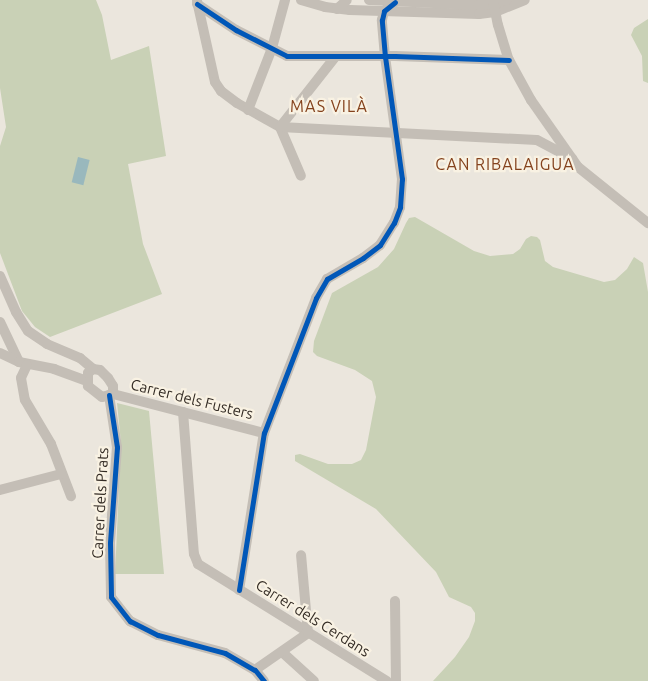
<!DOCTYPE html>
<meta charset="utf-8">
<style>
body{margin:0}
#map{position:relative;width:648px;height:681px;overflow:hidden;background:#ebe6dd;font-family:Ubuntu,sans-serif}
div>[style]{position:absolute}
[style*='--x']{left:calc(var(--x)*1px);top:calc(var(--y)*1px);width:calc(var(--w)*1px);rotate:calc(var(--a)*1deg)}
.green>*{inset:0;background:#c9d1b6}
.water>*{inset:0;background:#99b8bd;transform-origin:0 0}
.street>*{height:10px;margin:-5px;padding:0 5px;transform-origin:5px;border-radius:5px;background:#c4beb6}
.cycleway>*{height:5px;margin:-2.5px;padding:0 2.5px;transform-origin:2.5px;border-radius:2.5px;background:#0057b8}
span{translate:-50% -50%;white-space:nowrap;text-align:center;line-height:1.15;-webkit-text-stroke:4.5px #f9f2e3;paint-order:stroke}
.street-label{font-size:15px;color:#342c25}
.neighbourhood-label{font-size:16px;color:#84421d;letter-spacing:1px}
</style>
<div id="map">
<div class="green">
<div style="clip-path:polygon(0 0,96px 0,102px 15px,111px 60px,149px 46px,166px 156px,128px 164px,143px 244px,162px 294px,50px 337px,35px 327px,22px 311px,0 253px,0 146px,6px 127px,0 88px)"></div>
<div style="clip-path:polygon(648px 19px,648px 83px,643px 81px,642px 56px,631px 35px,634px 28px)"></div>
<div style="clip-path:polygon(415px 217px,474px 251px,490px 256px,513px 254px,520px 249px,526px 239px,531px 236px,537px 237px,540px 240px,545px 261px,553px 267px,604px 282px,615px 280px,627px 269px,634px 257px,643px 263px,648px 292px,648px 681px,433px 681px,455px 657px,469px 637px,475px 621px,475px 613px,471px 607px,449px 597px,436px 572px,376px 509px,295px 461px,295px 455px,300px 454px,328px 464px,352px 464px,361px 460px,366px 450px,376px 397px,372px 381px,355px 370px,317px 356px,313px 352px,314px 341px,332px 293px,378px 267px,394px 249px,406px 223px,409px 218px)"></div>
<div style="clip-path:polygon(117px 403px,149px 411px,164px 574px,115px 574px,121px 443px)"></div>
</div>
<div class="water">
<div style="left:78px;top:157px;width:12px;height:26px;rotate:14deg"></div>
</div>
<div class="street">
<div style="--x:301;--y:0;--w:25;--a:16"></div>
<div style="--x:325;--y:7;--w:25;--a:7"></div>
<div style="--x:350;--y:10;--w:129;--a:1.8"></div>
<div style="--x:479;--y:14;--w:16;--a:-7"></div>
<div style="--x:495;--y:12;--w:32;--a:-22"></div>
<div style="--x:369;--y:0;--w:109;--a:2.6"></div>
<div style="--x:478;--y:5;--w:15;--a:-4"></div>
<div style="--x:493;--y:4;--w:14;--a:-17"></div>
<div style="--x:493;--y:0;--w:25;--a:79"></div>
<div style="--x:498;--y:25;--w:37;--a:73"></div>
<div style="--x:509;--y:60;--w:46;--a:61.2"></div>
<div style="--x:531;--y:100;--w:82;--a:55"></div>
<div style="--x:578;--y:167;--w:90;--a:38.7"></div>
<div style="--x:197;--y:1;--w:83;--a:77.5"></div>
<div style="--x:215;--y:82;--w:11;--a:56"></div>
<div style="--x:221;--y:91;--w:20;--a:37"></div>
<div style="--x:237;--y:103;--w:49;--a:29.2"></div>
<div style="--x:280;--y:127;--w:53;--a:66.8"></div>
<div style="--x:197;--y:4;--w:47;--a:33.7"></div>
<div style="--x:236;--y:30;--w:57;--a:27"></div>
<div style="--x:287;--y:56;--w:108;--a:0"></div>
<div style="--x:395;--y:56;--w:114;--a:2"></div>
<div style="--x:337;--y:9;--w:13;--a:-42"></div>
<div style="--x:248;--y:110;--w:66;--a:-68.8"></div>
<div style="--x:272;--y:48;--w:50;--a:-74.8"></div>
<div style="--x:280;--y:127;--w:257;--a:2.9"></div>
<div style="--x:537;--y:140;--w:40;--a:28"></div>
<div style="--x:280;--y:127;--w:89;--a:-51.8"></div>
<div style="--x:0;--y:276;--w:39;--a:66"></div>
<div style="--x:16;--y:312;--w:22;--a:58"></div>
<div style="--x:28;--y:331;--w:23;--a:34"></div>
<div style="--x:47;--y:344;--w:36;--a:23"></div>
<div style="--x:80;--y:358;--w:17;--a:40"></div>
<div style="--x:0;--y:322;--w:44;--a:64.6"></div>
<div style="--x:0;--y:353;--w:21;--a:25"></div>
<div style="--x:19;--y:362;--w:36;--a:11"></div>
<div style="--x:54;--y:369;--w:35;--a:20"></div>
<div style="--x:27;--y:365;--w:14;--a:115"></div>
<div style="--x:21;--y:378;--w:22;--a:80"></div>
<div style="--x:25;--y:400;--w:51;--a:59.4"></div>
<div style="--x:51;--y:444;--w:56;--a:69"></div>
<div style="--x:93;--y:369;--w:7;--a:8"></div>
<div style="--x:100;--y:370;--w:11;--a:45"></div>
<div style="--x:108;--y:378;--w:9;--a:58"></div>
<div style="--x:113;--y:386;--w:8;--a:90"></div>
<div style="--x:113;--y:394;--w:11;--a:165"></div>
<div style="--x:102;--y:397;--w:18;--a:-142"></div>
<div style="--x:88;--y:386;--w:13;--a:-90"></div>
<div style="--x:88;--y:373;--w:6;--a:-39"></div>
<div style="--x:113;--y:394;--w:156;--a:14.5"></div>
<div style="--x:109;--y:395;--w:53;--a:81.3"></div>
<div style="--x:117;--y:447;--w:96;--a:94.2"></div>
<div style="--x:110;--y:543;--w:54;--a:88.9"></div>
<div style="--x:111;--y:597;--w:31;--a:52"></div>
<div style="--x:130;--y:621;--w:31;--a:27"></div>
<div style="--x:158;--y:635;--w:69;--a:15"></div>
<div style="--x:225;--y:653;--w:34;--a:30"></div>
<div style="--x:255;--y:670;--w:14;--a:51"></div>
<div style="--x:183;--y:412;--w:142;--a:85.6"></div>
<div style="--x:194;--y:554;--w:11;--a:68"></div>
<div style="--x:198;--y:564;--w:222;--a:31.8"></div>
<div style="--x:0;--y:490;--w:63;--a:-14.7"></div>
<div style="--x:239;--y:590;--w:159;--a:-81"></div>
<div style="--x:264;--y:433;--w:145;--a:-68.9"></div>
<div style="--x:316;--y:298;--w:22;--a:-60"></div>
<div style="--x:327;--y:279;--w:42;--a:-30.3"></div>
<div style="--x:363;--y:258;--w:21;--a:-37"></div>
<div style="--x:380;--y:245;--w:26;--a:-58"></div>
<div style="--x:394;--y:223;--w:17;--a:-69"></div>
<div style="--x:400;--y:207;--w:28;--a:-86"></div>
<div style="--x:402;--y:179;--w:123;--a:-97.9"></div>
<div style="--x:385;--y:57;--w:37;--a:-95"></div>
<div style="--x:382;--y:20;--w:9;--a:-77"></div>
<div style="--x:384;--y:11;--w:14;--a:-39"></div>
<div style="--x:395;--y:601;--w:80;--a:89.3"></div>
<div style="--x:282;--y:652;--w:43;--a:42.2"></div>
<div style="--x:255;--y:670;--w:65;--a:-34.9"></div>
<div style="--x:308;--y:633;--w:78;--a:-95.1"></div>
</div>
<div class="cycleway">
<div style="--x:197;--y:4;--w:47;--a:33.7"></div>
<div style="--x:236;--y:30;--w:57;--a:27"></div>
<div style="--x:287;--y:56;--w:108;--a:0"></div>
<div style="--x:395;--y:56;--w:114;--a:2"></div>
<div style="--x:109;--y:395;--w:53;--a:81.3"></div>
<div style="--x:117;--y:447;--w:96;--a:94.2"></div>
<div style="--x:110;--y:543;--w:54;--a:88.9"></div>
<div style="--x:111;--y:597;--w:31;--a:52"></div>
<div style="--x:130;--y:621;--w:31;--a:27"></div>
<div style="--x:158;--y:635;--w:69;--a:15"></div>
<div style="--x:225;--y:653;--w:34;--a:30"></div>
<div style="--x:255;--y:670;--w:14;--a:51"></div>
<div style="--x:239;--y:590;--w:159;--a:-81"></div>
<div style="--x:264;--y:433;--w:145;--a:-68.9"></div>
<div style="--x:316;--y:298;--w:22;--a:-60"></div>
<div style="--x:327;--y:279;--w:42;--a:-30.3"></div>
<div style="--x:363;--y:258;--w:21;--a:-37"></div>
<div style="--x:380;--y:245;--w:26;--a:-58"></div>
<div style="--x:394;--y:223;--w:17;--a:-69"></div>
<div style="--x:400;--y:207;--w:28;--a:-86"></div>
<div style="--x:402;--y:179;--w:123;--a:-97.9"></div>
<div style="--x:385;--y:57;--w:37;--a:-95"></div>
<div style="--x:382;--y:20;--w:9;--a:-77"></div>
<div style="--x:384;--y:11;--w:14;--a:-39"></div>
</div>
<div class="street-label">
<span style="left:192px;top:399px;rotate:14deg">Carrer dels Fusters</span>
<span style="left:100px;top:503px;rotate:-87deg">Carrer dels Prats</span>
<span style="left:313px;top:618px;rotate:32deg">Carrer dels Cerdans</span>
</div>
<div class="neighbourhood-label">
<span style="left:329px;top:106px">MAS VILÀ</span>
<span style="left:505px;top:164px">CAN RIBALAIGUA</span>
</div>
</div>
